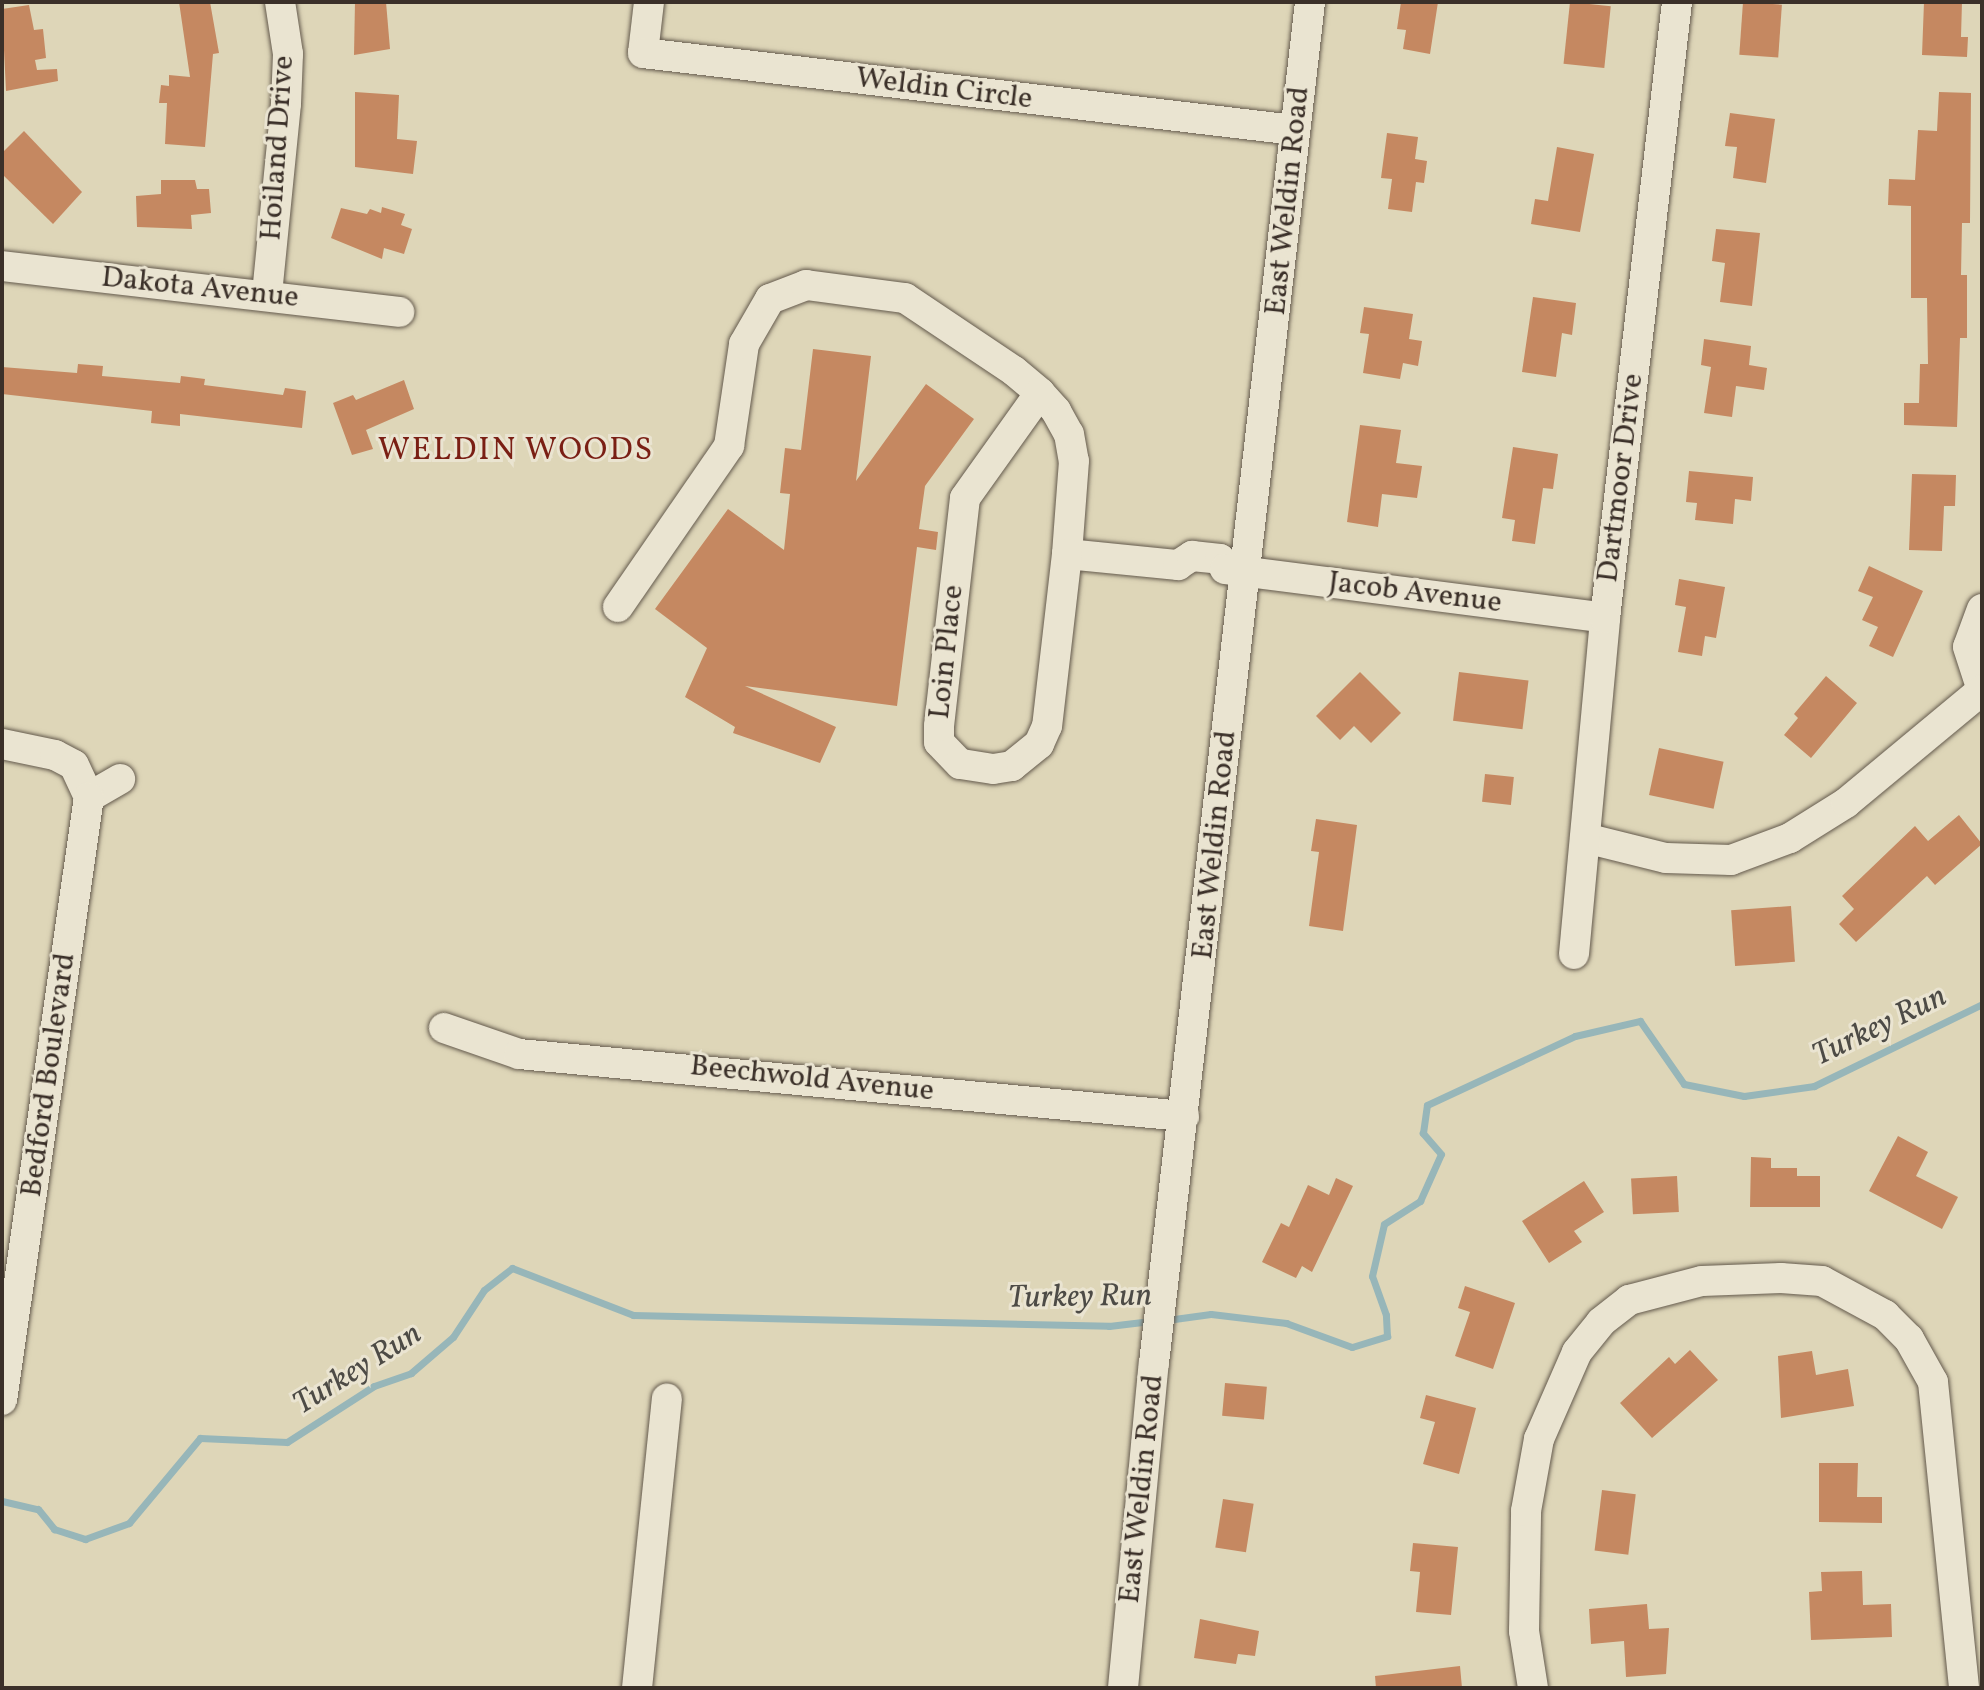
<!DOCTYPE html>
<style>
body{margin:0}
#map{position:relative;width:1984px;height:1690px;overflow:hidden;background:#ded6b8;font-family:Vollkorn,serif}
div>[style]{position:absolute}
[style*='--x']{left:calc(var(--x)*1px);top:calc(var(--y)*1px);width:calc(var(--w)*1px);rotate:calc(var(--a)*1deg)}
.stream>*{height:7px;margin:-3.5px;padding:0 3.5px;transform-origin:3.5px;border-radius:3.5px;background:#97b6b9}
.building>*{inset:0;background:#c58861;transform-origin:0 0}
.roads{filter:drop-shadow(0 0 2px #645a4d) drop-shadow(0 0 2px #645a4d)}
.minor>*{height:30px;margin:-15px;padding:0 15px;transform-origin:15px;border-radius:15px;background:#eae4d1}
span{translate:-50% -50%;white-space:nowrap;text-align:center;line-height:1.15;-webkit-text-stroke:6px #eae4d1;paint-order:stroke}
.street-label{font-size:30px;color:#3b3029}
.neighbourhood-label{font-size:32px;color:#7a1f14;letter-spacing:2px}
.water-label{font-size:32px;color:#4d4b46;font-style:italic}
.frame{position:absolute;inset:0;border:4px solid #3b3029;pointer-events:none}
</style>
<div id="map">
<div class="stream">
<div style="--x:1167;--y:1320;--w:44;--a:-7.8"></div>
<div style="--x:1211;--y:1314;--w:76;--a:6.8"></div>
<div style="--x:1286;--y:1323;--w:70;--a:20"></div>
<div style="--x:1352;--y:1347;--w:37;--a:-17"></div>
<div style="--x:1387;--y:1336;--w:21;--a:-93"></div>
<div style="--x:1386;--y:1315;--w:41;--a:-109.7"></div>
<div style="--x:1372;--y:1276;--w:53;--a:-77"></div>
<div style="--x:1384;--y:1224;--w:43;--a:-32.6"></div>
<div style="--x:1420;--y:1201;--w:51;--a:-65.9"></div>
<div style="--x:1441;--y:1154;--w:28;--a:-131"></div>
<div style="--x:1423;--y:1133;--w:28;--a:-82"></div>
<div style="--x:1427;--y:1105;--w:163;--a:-25"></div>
<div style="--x:1575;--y:1036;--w:67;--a:-13"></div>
<div style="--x:1640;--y:1021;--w:77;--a:55.1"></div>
<div style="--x:1684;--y:1084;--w:61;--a:11.3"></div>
<div style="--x:1744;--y:1096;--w:71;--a:-8.1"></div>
<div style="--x:1814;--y:1086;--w:187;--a:-26"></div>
<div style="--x:2;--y:1501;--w:37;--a:13"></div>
<div style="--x:38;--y:1509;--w:26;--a:51"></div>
<div style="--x:54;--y:1529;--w:33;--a:18"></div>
<div style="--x:85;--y:1539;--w:47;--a:-20"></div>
<div style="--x:129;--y:1523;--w:111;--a:-50.1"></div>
<div style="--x:200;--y:1438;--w:87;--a:2.6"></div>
<div style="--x:287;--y:1442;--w:103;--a:-32.8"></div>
<div style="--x:374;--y:1386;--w:39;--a:-19"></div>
<div style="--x:411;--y:1373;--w:55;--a:-40.6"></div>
<div style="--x:453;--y:1337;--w:56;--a:-56.6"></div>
<div style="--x:484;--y:1290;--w:36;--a:-38"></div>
<div style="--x:512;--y:1268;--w:130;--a:21.2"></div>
<div style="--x:633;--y:1315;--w:476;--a:1.3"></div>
<div style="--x:1109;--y:1326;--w:42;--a:-6.8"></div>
</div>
<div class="building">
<div style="clip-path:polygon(179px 2px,210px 2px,219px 53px,213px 54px,205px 147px,165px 144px,167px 103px,159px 103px,161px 85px,169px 86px,169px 75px,190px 77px)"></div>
<div style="clip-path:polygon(355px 2px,386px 2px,390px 49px,354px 55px)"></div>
<div style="clip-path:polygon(1401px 2px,1438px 2px,1430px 54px,1403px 49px,1406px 30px,1397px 29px)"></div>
<div style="left:1570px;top:2px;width:41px;height:62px;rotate:6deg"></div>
<div style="left:1743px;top:2px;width:39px;height:53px;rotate:4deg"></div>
<div style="clip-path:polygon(1924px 2px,1962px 2px,1961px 37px,1968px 37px,1967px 57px,1922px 55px)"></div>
<div style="clip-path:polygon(29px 5px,34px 30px,43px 29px,46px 58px,35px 60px,37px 70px,57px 69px,58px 81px,6px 91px,2px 9px)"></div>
<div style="clip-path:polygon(355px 92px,399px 95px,397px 139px,417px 141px,413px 174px,355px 167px)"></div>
<div style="clip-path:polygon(1939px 92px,1971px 93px,1970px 223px,1962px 223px,1961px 275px,1967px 275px,1967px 338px,1960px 338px,1957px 427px,1904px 425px,1904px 403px,1919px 403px,1920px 364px,1928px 364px,1927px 298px,1911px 298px,1911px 206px,1888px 205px,1889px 179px,1915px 180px,1918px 130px,1937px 131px)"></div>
<div style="clip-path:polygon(1730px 113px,1775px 119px,1766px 183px,1733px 178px,1737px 147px,1725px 146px)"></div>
<div style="clip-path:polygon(24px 131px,82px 192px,53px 224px,2px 174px,2px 153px)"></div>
<div style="clip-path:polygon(1387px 133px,1418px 137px,1415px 159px,1427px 161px,1424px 183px,1416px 182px,1412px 212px,1388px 209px,1392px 179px,1381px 178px)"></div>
<div style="clip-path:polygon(1557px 147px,1594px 154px,1580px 232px,1531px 224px,1535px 199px,1548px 201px)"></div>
<div style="clip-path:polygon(161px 180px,195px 180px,197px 189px,209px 189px,211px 213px,191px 215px,192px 229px,137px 227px,136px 196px,161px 194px)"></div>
<div style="clip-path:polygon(382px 207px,405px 214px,401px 225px,412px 229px,404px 254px,384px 248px,382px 259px,331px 238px,341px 208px,367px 214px,370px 209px,381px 213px)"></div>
<div style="clip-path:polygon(1716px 229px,1760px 233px,1752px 306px,1720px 302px,1725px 263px,1712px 261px)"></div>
<div style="clip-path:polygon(1533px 297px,1576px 303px,1572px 335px,1562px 333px,1556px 377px,1522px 372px)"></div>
<div style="clip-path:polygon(1364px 307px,1413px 314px,1409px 339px,1422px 341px,1418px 366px,1403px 363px,1400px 379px,1363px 373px,1369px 334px,1360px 333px)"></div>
<div style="clip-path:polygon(1704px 339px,1751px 346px,1749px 365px,1767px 368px,1764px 390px,1736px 386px,1732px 417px,1704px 413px,1711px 367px,1701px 365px)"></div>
<div style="clip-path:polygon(813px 349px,871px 356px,856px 481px,926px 384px,974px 419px,925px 486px,919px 529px,938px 532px,936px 550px,917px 547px,897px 706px,745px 686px,836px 727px,820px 763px,733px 733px,735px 727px,685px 697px,707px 648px,655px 609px,728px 509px,784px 550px,790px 494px,780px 493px,785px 448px,801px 450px)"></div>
<div style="clip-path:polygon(78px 364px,103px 366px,102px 376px,180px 383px,181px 376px,205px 379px,204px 385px,283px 395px,285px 388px,306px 391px,302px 428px,180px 414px,180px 426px,151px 423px,152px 411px,2px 394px,2px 367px,77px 373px)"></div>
<div style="clip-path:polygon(404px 380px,414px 409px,366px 430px,373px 449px,352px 455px,333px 403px,353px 395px,356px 400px)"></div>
<div style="clip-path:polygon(1360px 425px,1401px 430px,1396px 463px,1422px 466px,1417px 498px,1382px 494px,1378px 527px,1347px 522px)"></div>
<div style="clip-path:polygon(1513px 447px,1558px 454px,1553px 489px,1543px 488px,1535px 544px,1512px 541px,1515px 520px,1502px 518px)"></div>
<div style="clip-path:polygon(1689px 471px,1753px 477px,1751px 501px,1735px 499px,1733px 524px,1695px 520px,1697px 503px,1686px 502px)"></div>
<div style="clip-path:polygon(1912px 474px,1956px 475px,1955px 506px,1944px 506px,1942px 551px,1909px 550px)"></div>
<div style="clip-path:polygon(1869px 566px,1923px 591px,1893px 657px,1869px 646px,1878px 627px,1862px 620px,1873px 597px,1858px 591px)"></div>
<div style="clip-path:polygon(1679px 579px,1725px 587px,1716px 638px,1705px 636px,1702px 656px,1678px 652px,1686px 607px,1675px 605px)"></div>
<div style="clip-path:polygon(1360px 672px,1401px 713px,1371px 743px,1354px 726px,1340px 740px,1316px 716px)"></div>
<div style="left:1459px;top:672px;width:70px;height:49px;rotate:7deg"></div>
<div style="clip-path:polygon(1826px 676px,1857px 703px,1811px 758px,1784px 735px,1798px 718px,1794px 714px)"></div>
<div style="left:1659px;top:748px;width:66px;height:48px;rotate:12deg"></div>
<div style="left:1485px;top:774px;width:29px;height:28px;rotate:6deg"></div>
<div style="clip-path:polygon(1959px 815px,1982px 844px,1935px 885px,1927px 876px,1856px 942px,1839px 924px,1854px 909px,1842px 896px,1915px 826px,1928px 841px)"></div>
<div style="clip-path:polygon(1316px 819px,1357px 825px,1343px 931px,1309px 926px,1319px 852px,1311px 851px)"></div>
<div style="left:1791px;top:906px;width:56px;height:60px;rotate:86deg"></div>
<div style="clip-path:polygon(1898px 1136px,1928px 1152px,1916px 1176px,1958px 1197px,1942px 1229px,1869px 1191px)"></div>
<div style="clip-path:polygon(1751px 1157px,1771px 1158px,1771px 1168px,1797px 1168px,1797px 1176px,1820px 1176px,1820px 1207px,1750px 1207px)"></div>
<div style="left:1677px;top:1176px;width:36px;height:46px;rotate:87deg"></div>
<div style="clip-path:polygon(1336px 1178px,1353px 1186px,1312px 1272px,1302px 1266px,1296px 1278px,1262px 1262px,1281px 1223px,1289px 1227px,1308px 1185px,1329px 1195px)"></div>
<div style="clip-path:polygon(1584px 1181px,1604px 1212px,1574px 1231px,1582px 1242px,1549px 1263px,1522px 1221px)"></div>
<div style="clip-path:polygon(1465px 1286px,1515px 1303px,1493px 1369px,1455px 1356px,1470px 1312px,1458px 1308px)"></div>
<div style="clip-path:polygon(1690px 1350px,1718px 1380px,1652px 1438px,1620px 1403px,1669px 1357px,1675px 1364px)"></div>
<div style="clip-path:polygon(1812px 1351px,1816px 1375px,1848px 1369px,1854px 1406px,1781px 1418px,1778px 1356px)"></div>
<div style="left:1225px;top:1383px;width:42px;height:33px;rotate:5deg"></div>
<div style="clip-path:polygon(1426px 1395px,1476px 1408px,1459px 1474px,1423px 1464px,1435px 1422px,1420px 1418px)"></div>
<div style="clip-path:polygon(1819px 1463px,1858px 1463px,1857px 1497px,1882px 1497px,1882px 1523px,1819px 1522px)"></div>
<div style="left:1602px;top:1490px;width:34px;height:61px;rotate:7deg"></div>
<div style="left:1223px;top:1499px;width:31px;height:49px;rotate:9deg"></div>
<div style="clip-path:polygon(1413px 1543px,1458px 1547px,1451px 1615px,1416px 1612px,1420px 1572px,1410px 1571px)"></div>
<div style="clip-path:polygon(1862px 1571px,1863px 1605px,1891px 1604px,1892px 1637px,1811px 1640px,1809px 1592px,1822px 1591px,1821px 1572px)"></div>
<div style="clip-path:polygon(1647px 1604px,1649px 1629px,1669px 1628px,1666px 1674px,1626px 1677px,1624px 1641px,1591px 1644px,1589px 1609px)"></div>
<div style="clip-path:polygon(1200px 1619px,1259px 1631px,1255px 1656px,1238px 1654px,1236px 1664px,1194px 1658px)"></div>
<div style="clip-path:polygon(1460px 1666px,1462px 1688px,1376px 1688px,1375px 1676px)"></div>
</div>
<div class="roads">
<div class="minor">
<div style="--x:649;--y:2;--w:51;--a:96.7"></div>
<div style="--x:643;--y:53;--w:657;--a:6.74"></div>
<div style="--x:2;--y:266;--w:400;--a:6.6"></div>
<div style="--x:267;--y:294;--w:191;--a:-84.3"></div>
<div style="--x:286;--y:104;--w:50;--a:-87.7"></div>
<div style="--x:288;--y:54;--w:53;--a:-98.7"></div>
<div style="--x:1067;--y:554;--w:112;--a:5.7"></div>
<div style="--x:1178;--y:565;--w:17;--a:-33"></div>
<div style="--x:1192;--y:556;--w:28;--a:6"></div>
<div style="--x:1220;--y:559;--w:11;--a:63"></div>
<div style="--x:1225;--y:569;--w:383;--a:7.3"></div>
<div style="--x:618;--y:607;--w:196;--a:-55.4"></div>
<div style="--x:729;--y:446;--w:103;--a:-81.6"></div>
<div style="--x:744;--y:344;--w:52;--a:-60"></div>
<div style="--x:770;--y:299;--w:39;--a:-21"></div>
<div style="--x:806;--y:285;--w:100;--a:7.5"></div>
<div style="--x:905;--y:298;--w:131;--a:33.8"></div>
<div style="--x:1014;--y:371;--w:34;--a:40"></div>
<div style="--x:1040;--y:393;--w:24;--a:48"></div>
<div style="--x:1056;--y:411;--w:26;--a:61"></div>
<div style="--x:1069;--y:434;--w:27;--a:80"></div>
<div style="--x:1074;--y:461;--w:93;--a:94.3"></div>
<div style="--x:1067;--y:554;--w:173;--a:96.6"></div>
<div style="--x:1047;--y:726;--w:20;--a:114"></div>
<div style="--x:1039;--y:744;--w:35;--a:141"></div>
<div style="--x:1012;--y:766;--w:19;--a:171"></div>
<div style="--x:993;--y:769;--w:33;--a:-171"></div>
<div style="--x:960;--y:764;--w:30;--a:-134"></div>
<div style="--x:939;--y:742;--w:16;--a:-90"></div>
<div style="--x:939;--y:726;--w:229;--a:-83.5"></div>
<div style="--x:965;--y:498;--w:129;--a:-54.5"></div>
<div style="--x:1982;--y:609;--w:40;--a:110.2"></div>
<div style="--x:1968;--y:647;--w:45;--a:72"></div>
<div style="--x:2;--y:744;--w:54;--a:11.7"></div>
<div style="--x:55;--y:755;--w:21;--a:28"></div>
<div style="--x:74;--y:765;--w:35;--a:65"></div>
<div style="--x:89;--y:797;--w:36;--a:-30"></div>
<div style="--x:1585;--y:838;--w:83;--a:13.9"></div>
<div style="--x:1666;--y:858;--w:65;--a:1.8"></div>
<div style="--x:1731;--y:860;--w:63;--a:-20.4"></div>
<div style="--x:1790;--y:838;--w:66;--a:-32"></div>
<div style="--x:1846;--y:803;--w:177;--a:-39.7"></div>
<div style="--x:1574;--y:954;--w:337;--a:-84.7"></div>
<div style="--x:1605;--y:618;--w:620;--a:-83.33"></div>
<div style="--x:444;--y:1028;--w:79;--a:19.1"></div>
<div style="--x:519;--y:1054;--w:668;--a:5.33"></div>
<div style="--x:2;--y:1400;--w:609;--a:-81.79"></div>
<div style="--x:637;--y:1688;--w:291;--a:-84.1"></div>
<div style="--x:1123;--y:1688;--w:326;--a:-84.6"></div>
<div style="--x:1154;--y:1363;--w:1370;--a:-83.46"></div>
<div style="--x:1533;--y:1688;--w:58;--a:-99"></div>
<div style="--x:1524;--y:1631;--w:120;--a:-89"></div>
<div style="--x:1526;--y:1511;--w:73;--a:-79.8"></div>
<div style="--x:1539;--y:1439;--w:95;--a:-66.4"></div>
<div style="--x:1577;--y:1352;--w:38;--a:-51"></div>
<div style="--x:1601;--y:1322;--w:36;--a:-38"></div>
<div style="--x:1629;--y:1300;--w:75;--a:-14.6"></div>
<div style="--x:1702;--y:1281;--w:79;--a:-2.2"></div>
<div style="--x:1781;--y:1278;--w:41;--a:4.2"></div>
<div style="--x:1822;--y:1281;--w:72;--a:28.4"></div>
<div style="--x:1885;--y:1315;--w:34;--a:45"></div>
<div style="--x:1909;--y:1339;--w:49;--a:60.8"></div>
<div style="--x:1933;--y:1382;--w:308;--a:84.2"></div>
</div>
</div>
<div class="street-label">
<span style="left:944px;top:89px;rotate:7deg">Weldin Circle</span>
<span style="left:278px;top:148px;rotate:-86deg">Hoiland Drive</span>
<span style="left:1288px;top:201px;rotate:-84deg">East Weldin Road</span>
<span style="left:200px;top:288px;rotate:6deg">Dakota Avenue</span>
<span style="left:1621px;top:478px;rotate:-83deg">Dartmoor Drive</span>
<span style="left:1415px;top:593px;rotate:7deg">Jacob Avenue</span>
<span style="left:947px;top:652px;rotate:-84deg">Loin Place</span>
<span style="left:1215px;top:845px;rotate:-84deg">East Weldin Road</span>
<span style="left:49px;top:1075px;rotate:-82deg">Bedford Boulevard</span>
<span style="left:812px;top:1079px;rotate:6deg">Beechwold Avenue</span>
<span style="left:1142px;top:1489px;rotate:-84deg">East Weldin Road</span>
</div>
<div class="neighbourhood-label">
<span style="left:516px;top:451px">WELDIN WOODS</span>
</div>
<div class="water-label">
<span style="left:1880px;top:1027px;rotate:-26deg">Turkey Run</span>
<span style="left:1080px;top:1298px;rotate:-1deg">Turkey Run</span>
<span style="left:358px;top:1370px;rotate:-32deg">Turkey Run</span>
</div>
<div class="frame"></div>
</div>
